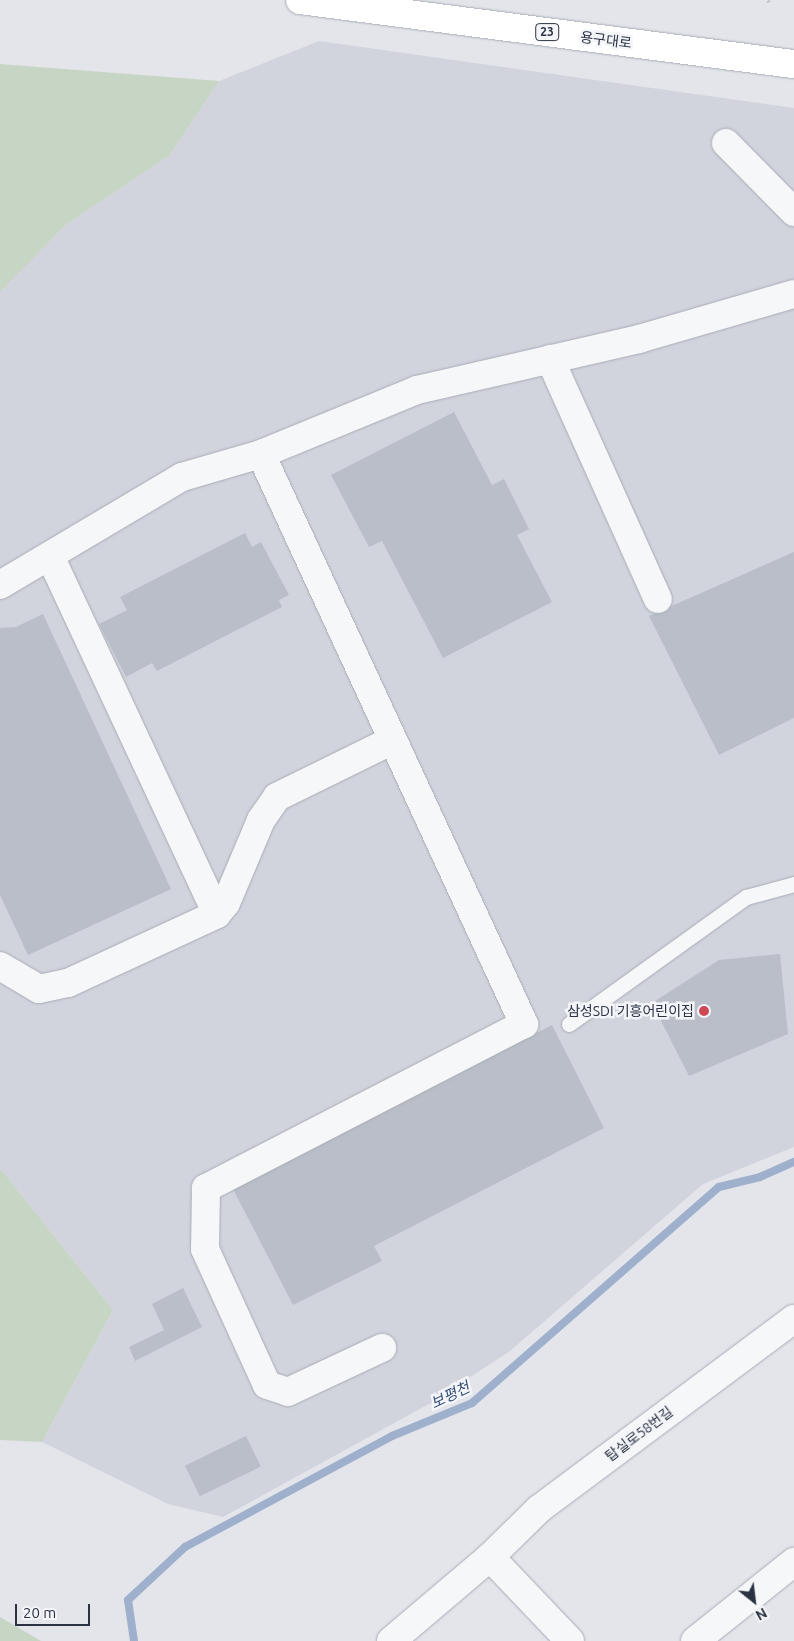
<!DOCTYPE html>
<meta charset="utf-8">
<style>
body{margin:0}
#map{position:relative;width:794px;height:1641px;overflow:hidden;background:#e3e5eb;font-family:Ubuntu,"Noto Sans KR",sans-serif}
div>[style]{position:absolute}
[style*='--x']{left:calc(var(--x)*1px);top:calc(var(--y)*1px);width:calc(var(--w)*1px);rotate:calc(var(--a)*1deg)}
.built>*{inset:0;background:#d1d4dd}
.green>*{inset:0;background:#c7d5c4}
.stream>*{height:8px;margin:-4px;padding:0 4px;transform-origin:4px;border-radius:4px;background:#9eb0cb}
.building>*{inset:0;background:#babec8;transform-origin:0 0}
.path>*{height:3px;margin-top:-1.5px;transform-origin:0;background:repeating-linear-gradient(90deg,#bdc0c6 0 4px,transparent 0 8px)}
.roads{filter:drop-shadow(0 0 1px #a8acb5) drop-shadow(0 0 1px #a8acb5)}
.lane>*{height:15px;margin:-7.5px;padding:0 7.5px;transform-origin:7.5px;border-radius:7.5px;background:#f6f7f9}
.street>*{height:28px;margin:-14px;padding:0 14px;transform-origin:14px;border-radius:14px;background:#f6f7f9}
.highway>*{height:28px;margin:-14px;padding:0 14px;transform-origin:14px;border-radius:14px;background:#fff}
.dots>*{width:14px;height:14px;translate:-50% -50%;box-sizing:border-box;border:2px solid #f3f5f8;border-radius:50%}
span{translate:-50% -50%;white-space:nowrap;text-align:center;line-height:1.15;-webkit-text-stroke:5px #f3f5f8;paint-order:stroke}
.shield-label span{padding:1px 4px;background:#f3f5f8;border:1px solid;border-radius:4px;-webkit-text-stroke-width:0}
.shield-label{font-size:12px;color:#2b3243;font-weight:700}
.street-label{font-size:14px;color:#2b3243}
.poi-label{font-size:14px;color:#2b3243}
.right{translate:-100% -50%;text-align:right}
.water-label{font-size:15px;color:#344d77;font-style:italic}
.north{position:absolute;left:729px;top:1576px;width:50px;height:50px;-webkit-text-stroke:4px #f3f5f8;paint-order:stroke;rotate:151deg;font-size:14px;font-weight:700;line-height:20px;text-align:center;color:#2b3243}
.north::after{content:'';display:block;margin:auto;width:18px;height:22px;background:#2b3243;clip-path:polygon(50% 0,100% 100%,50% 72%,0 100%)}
.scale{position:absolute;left:15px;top:1604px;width:75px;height:22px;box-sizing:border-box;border:2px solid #2b3243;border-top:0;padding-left:6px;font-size:15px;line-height:18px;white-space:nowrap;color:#2b3243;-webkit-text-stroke:4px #f3f5f8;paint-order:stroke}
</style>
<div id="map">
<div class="built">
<div style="clip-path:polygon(319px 41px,794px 108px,794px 1147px,703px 1184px,510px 1351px,429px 1404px,223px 1517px,168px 1504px,42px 1442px,113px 1310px,0 1168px,0 292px,67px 224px,170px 155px,219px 81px)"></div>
</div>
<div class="green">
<div style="clip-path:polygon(0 64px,219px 81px,170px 155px,67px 224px,0 292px)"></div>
<div style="clip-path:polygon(0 1168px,113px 1310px,42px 1442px,0 1440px)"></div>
<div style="clip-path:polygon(0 1617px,41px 1641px,0 1641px)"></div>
</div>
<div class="stream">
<div style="--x:134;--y:1641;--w:41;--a:-98.3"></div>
<div style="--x:128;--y:1600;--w:78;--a:-42.9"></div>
<div style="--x:185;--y:1547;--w:235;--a:-28.2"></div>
<div style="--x:392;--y:1436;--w:87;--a:-22.4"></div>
<div style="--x:472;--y:1403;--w:328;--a:-41.2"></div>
<div style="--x:719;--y:1187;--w:42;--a:-13.7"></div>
<div style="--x:760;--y:1177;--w:37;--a:-24"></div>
</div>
<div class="building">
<div style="clip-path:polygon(454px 412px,492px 485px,504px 479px,529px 529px,517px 535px,552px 602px,443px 658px,382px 541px,369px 547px,331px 475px)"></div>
<div style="clip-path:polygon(245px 533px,252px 547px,261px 542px,289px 595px,279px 600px,282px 607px,157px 671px,152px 663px,126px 677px,99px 624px,127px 610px,120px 597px)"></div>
<div style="clip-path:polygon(794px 552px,794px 718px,719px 755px,649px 616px)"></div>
<div style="clip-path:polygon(43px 614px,171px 889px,28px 955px,0 895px,0 628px,16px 627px)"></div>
<div style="clip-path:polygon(780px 954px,788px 1034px,689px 1076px,652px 1003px,719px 960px)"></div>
<div style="clip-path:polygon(552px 1025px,604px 1128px,374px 1246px,382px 1261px,293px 1305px,233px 1189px)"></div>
<div style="clip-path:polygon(183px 1288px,202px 1327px,135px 1361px,129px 1347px,164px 1330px,152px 1304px)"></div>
<div style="left:246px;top:1436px;width:34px;height:68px;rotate:64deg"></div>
</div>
<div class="path">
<div style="--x:768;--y:0;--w:2;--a:63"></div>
</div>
<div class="roads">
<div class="lane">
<div style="--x:569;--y:1024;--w:218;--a:-35.7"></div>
<div style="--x:746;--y:897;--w:50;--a:-15.2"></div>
</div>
<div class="street">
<div style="--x:726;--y:143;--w:97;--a:45.4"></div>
<div style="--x:550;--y:359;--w:263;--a:65.8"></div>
<div style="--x:261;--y:454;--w:628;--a:65.23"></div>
<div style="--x:524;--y:1024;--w:358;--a:152.7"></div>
<div style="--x:206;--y:1188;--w:61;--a:90.9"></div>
<div style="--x:205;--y:1249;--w:149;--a:65.5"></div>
<div style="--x:267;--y:1385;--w:22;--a:18"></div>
<div style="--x:288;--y:1392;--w:104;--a:-25.1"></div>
<div style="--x:50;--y:556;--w:395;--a:65"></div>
<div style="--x:0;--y:585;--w:212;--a:-30.7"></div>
<div style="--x:182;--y:477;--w:82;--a:-16.2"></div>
<div style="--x:261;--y:454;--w:169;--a:-22.3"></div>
<div style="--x:417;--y:390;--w:228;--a:-12.9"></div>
<div style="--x:639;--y:339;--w:161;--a:-16.2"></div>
<div style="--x:0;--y:966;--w:45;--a:30.5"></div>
<div style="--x:39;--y:989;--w:30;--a:-12"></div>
<div style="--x:68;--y:983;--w:164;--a:-24.8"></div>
<div style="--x:217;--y:914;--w:14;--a:-51"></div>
<div style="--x:226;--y:903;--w:90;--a:-67.1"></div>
<div style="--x:261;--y:820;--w:28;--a:-55"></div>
<div style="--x:277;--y:797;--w:129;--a:-26.2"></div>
<div style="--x:490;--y:1557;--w:69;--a:-44.4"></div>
<div style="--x:539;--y:1509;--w:318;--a:-36.7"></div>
<div style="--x:391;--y:1641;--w:130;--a:-40.3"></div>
<div style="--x:490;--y:1557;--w:116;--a:46.4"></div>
<div style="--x:695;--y:1641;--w:127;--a:-38.6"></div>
</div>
<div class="highway">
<div style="--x:300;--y:0;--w:498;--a:7.4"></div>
</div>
</div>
<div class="dots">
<div style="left:704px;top:1011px;background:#ce4953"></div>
</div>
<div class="shield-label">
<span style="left:547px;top:32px">23</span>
</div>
<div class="street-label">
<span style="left:606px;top:40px;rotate:7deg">용구대로</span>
<span style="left:639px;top:1434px;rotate:-37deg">탑실로58번길</span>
</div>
<div class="poi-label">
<span class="right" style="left:694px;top:1011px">삼성SDI 기흥어린이집</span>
</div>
<div class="water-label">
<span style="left:450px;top:1395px;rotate:-26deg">보평천</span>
</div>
<div class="north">N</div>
<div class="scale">20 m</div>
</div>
